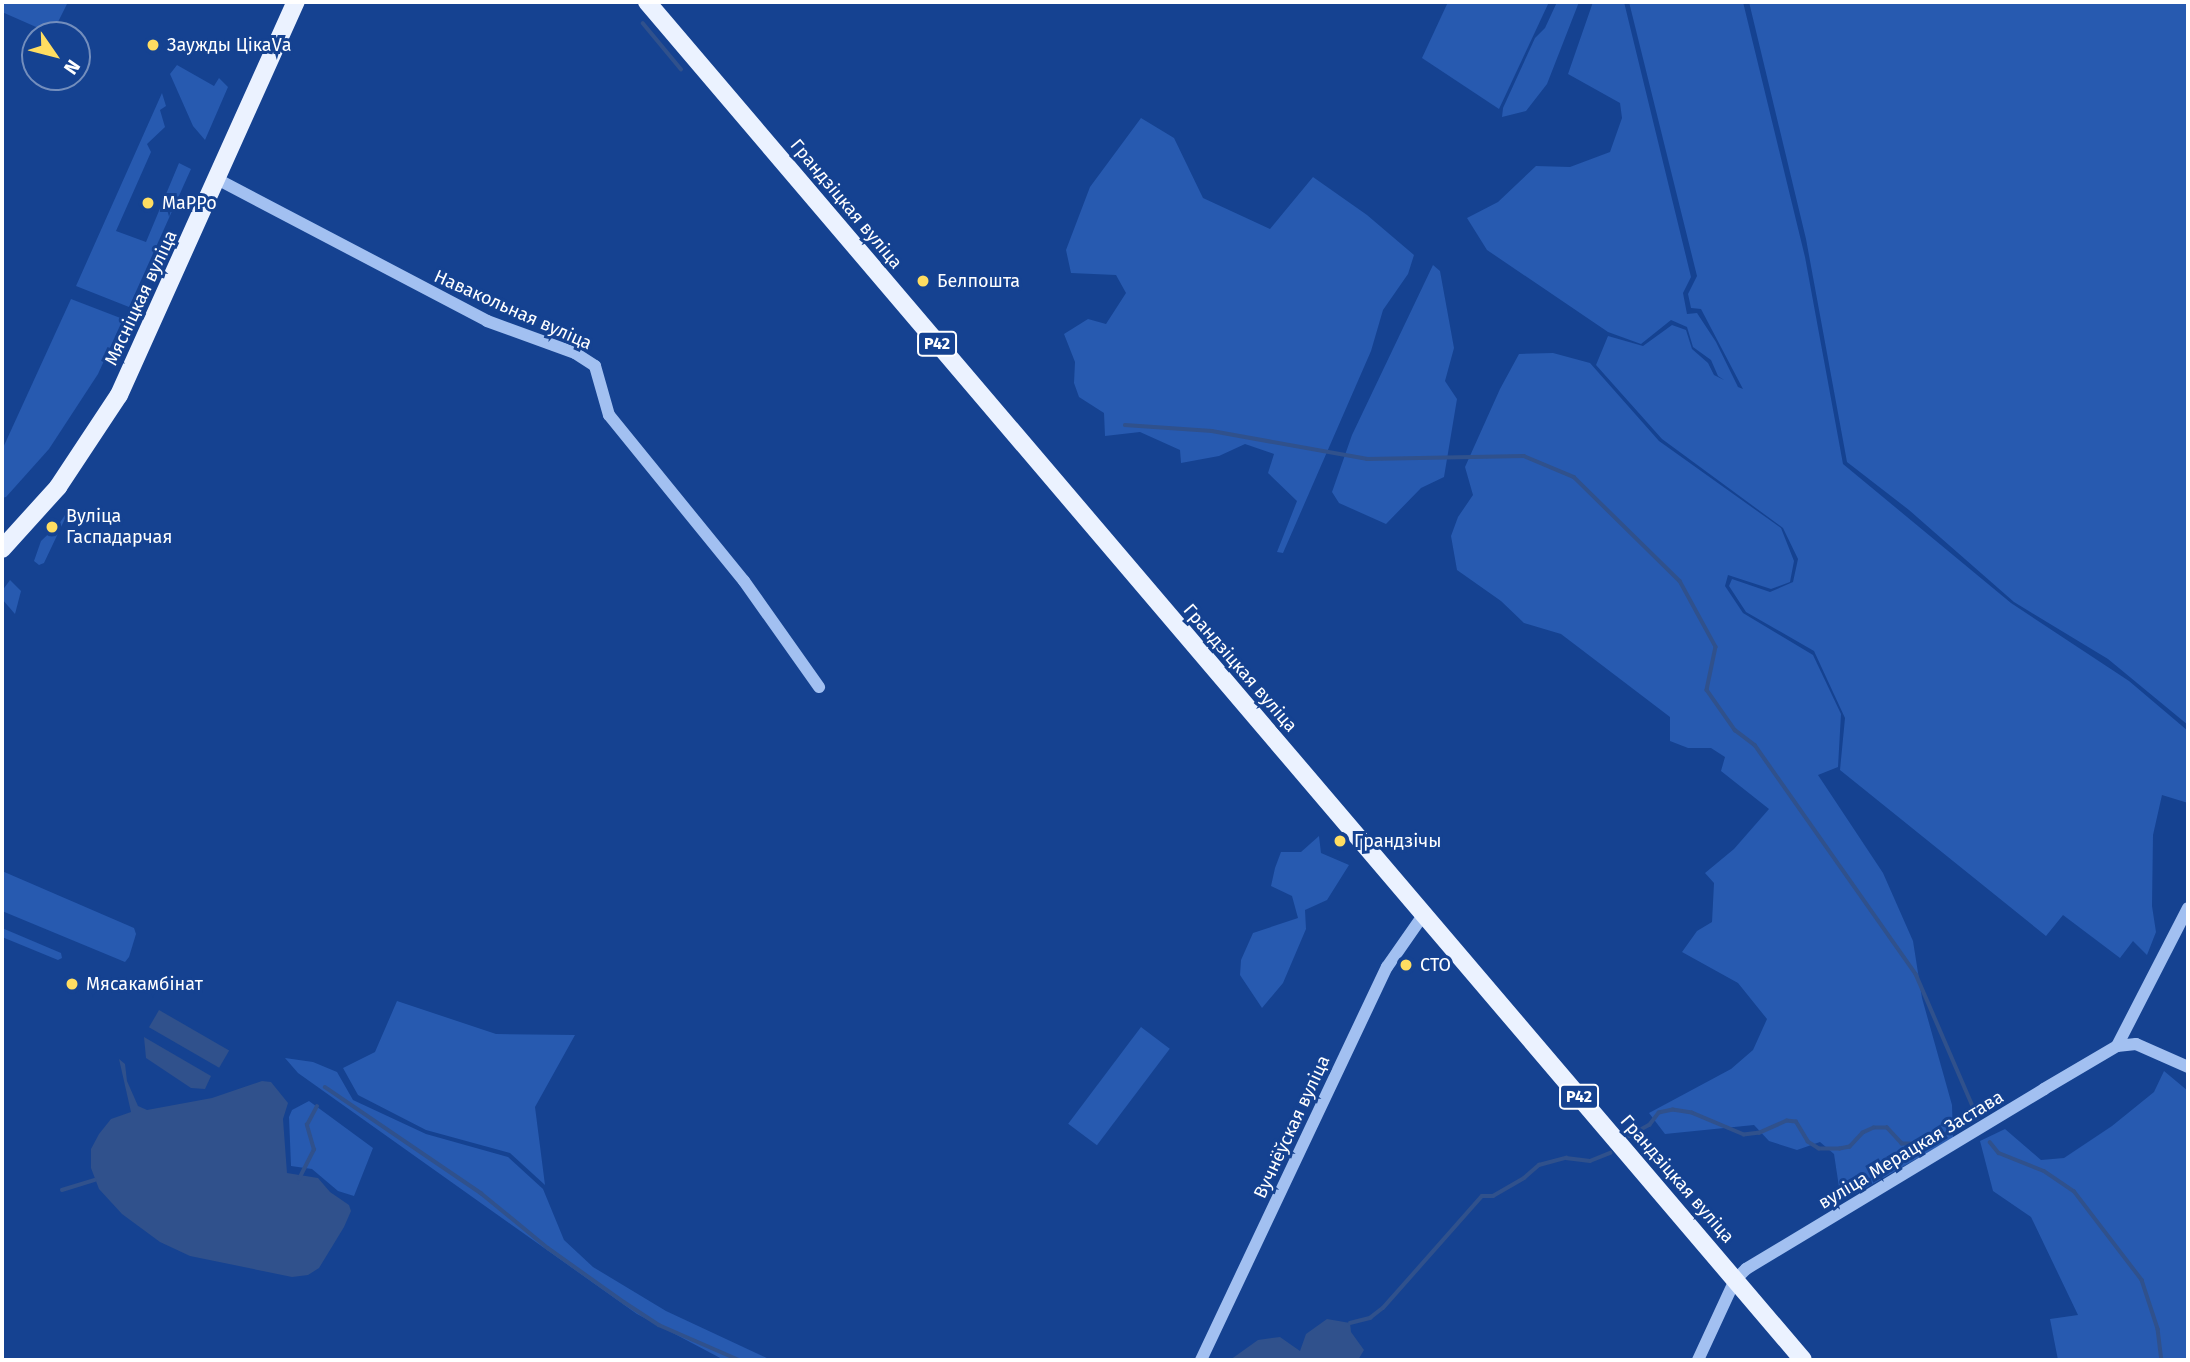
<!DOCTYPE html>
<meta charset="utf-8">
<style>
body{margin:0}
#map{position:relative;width:2190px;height:1362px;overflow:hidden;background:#154291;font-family:"Fira Sans",sans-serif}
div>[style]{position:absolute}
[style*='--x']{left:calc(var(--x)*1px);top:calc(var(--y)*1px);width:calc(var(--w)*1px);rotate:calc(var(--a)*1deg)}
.green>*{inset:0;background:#275ab0;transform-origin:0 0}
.water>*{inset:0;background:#30518c;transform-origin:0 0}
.stream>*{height:3.5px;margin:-1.75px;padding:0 1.75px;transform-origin:1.75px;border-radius:1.75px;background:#30518c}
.minor>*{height:12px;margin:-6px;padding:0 6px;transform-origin:6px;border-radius:6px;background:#a2c0f1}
.major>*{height:18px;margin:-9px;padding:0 9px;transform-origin:9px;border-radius:9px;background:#ebf2ff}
.dots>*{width:19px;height:19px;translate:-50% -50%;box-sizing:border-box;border:4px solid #154291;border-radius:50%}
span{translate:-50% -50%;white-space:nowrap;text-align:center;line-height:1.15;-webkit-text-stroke:6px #154291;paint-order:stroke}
.shield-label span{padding:2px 5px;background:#154291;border:2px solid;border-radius:5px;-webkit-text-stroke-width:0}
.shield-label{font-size:16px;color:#fff;font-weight:700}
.poi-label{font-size:18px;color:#fff}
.left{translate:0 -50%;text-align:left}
.street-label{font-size:18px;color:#fff}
.frame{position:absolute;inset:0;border:4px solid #fff;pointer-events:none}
.north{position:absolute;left:21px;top:21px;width:70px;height:70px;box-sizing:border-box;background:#154291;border:2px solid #738ebd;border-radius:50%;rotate:125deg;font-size:19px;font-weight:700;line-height:28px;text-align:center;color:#fff}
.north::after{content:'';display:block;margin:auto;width:24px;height:32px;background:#ffdd61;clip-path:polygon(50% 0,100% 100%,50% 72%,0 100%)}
</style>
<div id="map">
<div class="green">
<div style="clip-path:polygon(2px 2px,68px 2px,52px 34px,2px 12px)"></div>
<div style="clip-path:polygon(1448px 2px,1549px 2px,1499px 109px,1422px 58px)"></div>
<div style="clip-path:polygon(1557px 2px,1579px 2px,1547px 84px,1526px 111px,1502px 117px,1503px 108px,1535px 38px,1545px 28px)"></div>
<div style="clip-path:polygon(1593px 2px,1624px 2px,1691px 277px,1683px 293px,1687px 314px,1697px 313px,1716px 342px,1738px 387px,1743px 389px,1701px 309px,1691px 308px,1688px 294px,1697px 276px,1629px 2px,1743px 2px,1805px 257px,1843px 464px,2011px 603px,2129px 681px,2188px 731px,2188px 803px,2162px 795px,2153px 835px,2152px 906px,2156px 932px,2147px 955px,2133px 941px,2120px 958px,2063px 915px,2046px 936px,1840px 770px,1845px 718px,1814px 651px,1746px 612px,1729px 586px,1732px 579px,1770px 592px,1793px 582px,1798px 559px,1783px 528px,1662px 439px,1596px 365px,1608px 336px,1643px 346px,1672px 325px,1686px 330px,1692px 349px,1708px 363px,1714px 375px,1724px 380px,1718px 376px,1711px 360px,1693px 347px,1687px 327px,1671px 320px,1641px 344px,1608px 332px,1487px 250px,1467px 218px,1498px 202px,1536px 166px,1570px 167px,1610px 152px,1622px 118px,1620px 103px,1568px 74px)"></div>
<div style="clip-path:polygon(1749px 2px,2188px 2px,2188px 725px,2108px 659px,2014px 602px,1909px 510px,1847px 462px,1806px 239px)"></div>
<div style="clip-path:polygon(177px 65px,214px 86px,219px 78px,228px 87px,205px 140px,193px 126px,170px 74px)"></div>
<div style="clip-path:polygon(162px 93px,166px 106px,160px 110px,165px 127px,147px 144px,151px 152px,116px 231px,146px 242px,179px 163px,191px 169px,129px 307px,76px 286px)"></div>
<div style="clip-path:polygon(1141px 118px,1174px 138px,1203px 198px,1270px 229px,1313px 177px,1367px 215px,1414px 255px,1408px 274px,1383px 310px,1371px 351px,1283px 553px,1277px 552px,1297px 501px,1268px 473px,1274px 454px,1245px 444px,1219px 456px,1181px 463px,1180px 450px,1140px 432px,1105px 436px,1104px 413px,1079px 397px,1074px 383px,1075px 362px,1064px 334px,1088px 319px,1106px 324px,1126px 293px,1116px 275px,1071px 273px,1066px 250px,1090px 187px)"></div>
<div style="clip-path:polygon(1433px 265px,1440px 271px,1454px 348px,1445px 381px,1457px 399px,1444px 477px,1421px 488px,1386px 524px,1339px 503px,1332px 492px,1352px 435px)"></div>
<div style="clip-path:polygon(71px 299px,123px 319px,98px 374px,49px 449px,6px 497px,2px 498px,2px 450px)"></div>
<div style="clip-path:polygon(1553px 353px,1590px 363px,1659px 441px,1781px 528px,1794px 561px,1790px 582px,1771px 589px,1728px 575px,1725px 586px,1743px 613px,1813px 655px,1841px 714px,1838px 767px,1818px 775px,1883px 873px,1913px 941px,1922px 998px,1952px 1105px,1953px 1138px,1855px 1194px,1839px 1187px,1834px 1154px,1820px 1142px,1797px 1150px,1769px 1141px,1754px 1125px,1665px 1134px,1649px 1113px,1731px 1069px,1753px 1050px,1767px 1019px,1738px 983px,1682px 952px,1697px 931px,1712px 922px,1714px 883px,1705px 873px,1734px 849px,1769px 809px,1721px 771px,1725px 757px,1711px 748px,1688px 748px,1670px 741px,1670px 717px,1561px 634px,1524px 623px,1501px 601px,1457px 570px,1451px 536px,1458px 517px,1473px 495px,1465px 467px,1500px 389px,1519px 354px)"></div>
<div style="clip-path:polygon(71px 506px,44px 563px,39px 565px,34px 561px,41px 541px,59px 524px)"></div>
<div style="clip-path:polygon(10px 580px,21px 591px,15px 614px,2px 599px,2px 591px)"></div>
<div style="clip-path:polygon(1319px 836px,1321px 853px,1349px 865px,1327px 900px,1305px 910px,1306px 929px,1283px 983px,1262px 1008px,1240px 975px,1241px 960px,1253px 933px,1298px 918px,1292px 896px,1271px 886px,1275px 868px,1281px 852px,1301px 852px)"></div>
<div style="clip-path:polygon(2px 871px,134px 928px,136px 934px,129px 957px,125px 962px,2px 911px)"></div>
<div style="clip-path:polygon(2px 928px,61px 953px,62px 958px,58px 960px,2px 937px)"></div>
<div style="clip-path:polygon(397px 1001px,496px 1034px,575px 1035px,535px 1107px,545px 1185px,510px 1153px,426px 1130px,358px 1095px,343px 1068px,375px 1052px)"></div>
<div style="left:1141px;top:1027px;width:36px;height:121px;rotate:37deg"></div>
<div style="clip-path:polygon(285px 1058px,313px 1062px,337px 1072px,353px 1100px,426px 1134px,508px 1157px,543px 1189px,564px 1240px,593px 1267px,666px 1311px,771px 1360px,724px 1360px,637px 1314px,298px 1073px)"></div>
<div style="clip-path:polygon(2164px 1071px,2188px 1091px,2188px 1360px,2058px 1360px,2050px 1319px,2078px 1315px,2031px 1217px,1993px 1191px,1980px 1141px,2005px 1129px,2041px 1160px,2064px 1158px,2112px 1126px,2154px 1092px)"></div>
<div style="clip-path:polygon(309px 1101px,373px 1148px,354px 1196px,338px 1191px,312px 1169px,291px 1166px,289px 1117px,292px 1110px)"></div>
</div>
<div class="water">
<div style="left:159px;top:1010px;width:81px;height:20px;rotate:30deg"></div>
<div style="clip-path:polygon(144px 1037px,211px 1076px,205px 1089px,191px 1088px,146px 1058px)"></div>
<div style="clip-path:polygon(119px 1059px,125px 1064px,127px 1081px,138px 1106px,147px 1110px,212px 1098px,262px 1081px,271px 1082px,288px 1103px,283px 1119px,287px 1173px,318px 1178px,330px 1192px,349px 1205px,351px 1211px,344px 1227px,319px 1268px,308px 1275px,292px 1277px,190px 1256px,160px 1242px,122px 1214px,99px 1189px,91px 1168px,91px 1149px,99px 1134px,111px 1119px,131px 1112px)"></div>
<div style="clip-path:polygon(1327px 1319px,1350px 1323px,1351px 1332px,1364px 1350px,1358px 1360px,1230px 1360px,1258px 1340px,1280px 1337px,1300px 1351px,1306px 1334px)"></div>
</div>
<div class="stream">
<div style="--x:643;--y:23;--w:60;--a:50.4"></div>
<div style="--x:1125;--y:425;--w:87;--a:3.9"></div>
<div style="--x:1212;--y:431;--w:158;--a:10.2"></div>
<div style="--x:1367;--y:459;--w:157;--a:-1.1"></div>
<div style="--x:1524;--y:456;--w:54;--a:22.8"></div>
<div style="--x:1574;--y:477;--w:148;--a:44.5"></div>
<div style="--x:1680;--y:581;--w:75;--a:61.4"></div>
<div style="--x:1716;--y:647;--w:44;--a:101.8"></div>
<div style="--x:1707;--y:690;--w:49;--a:55"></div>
<div style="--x:1735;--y:730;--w:25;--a:37"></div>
<div style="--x:1755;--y:745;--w:280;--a:54.9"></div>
<div style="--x:1916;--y:974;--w:157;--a:66.7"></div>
<div style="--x:1978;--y:1118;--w:7;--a:-164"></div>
<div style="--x:1971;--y:1116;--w:28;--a:142"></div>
<div style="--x:1949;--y:1133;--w:31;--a:159"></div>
<div style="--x:1920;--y:1144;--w:18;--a:180"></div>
<div style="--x:1902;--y:1144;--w:22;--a:-133"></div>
<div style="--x:1887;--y:1128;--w:13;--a:180"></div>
<div style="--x:1874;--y:1128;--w:12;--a:156"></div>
<div style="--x:1863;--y:1133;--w:19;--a:133"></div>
<div style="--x:1850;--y:1147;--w:10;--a:169"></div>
<div style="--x:1840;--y:1149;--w:21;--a:180"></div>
<div style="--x:1819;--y:1149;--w:13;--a:-148"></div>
<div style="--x:1808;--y:1142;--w:23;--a:-121"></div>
<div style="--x:1796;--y:1122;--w:9;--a:-174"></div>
<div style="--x:1787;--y:1121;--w:30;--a:156"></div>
<div style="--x:1760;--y:1133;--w:16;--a:173"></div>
<div style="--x:1744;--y:1135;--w:56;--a:-157.1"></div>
<div style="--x:1692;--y:1113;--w:19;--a:-171"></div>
<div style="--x:1673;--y:1110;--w:14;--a:168"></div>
<div style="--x:1659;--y:1113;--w:15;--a:127"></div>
<div style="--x:1650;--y:1125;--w:23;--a:151"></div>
<div style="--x:325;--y:1087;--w:189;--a:34.2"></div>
<div style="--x:481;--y:1193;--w:87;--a:39.4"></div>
<div style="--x:548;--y:1248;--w:93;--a:35.4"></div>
<div style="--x:624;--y:1302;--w:42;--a:33.3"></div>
<div style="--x:659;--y:1325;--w:87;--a:23.6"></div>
<div style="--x:1990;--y:1142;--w:14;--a:51"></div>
<div style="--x:1999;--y:1153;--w:48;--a:21.8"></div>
<div style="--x:2044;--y:1171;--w:36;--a:34"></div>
<div style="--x:2074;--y:1191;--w:112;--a:52.6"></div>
<div style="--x:2142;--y:1280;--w:52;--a:71.9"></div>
<div style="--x:2158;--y:1329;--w:31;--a:83"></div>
<div style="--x:299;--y:1179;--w:33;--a:-63"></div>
<div style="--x:314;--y:1150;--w:26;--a:-106"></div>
<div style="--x:307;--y:1125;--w:21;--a:-62"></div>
<div style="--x:62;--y:1190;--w:34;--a:-17"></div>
<div style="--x:1350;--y:1323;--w:21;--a:-14"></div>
<div style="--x:1370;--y:1318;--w:16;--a:-38"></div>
<div style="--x:1383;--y:1308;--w:149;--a:-48.5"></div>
<div style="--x:1482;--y:1196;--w:11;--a:0"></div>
<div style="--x:1493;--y:1196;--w:36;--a:-30"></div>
<div style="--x:1524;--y:1178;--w:20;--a:-41"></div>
<div style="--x:1539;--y:1165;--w:28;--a:-15"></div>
<div style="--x:1566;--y:1158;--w:24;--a:7"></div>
<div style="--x:1590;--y:1161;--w:22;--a:-22"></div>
</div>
<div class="minor">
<div style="--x:217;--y:179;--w:305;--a:27.7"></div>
<div style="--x:487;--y:321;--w:94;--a:20"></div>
<div style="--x:575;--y:353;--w:24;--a:33"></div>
<div style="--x:595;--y:366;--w:51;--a:74.1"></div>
<div style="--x:609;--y:415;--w:214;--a:50.9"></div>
<div style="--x:744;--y:581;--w:130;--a:54.7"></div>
<div style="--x:2117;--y:1046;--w:155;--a:-62.8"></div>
<div style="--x:1201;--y:1360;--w:435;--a:-64.7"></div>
<div style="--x:1387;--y:967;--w:65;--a:-55.1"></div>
<div style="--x:1698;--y:1360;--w:88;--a:-65.2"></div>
<div style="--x:1735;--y:1280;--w:16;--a:-45"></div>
<div style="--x:1746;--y:1269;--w:348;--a:-31.1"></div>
<div style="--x:2044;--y:1089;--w:85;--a:-30.5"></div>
<div style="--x:2117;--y:1046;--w:19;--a:-6"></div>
<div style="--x:2136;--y:1044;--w:57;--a:23.9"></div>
</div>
<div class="major">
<div style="--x:647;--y:2;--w:1783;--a:49.59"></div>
<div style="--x:2;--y:549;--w:84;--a:-47.9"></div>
<div style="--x:58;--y:487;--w:110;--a:-56.5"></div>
<div style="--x:119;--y:395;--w:431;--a:-65.8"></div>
</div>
<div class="dots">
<div style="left:153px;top:45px;background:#ffdd61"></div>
<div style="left:148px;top:203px;background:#ffdd61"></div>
<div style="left:923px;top:281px;background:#ffdd61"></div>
<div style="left:52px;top:527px;background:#ffdd61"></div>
<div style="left:1340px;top:841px;background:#ffdd61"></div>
<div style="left:1406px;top:965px;background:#ffdd61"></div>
<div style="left:72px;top:984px;background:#ffdd61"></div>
</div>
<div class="shield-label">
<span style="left:937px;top:344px">Р42</span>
<span style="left:1579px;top:1097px">Р42</span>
</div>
<div class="poi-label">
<span class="left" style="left:167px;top:45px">Заужды ЦікаVа</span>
<span class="left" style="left:162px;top:203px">МаРРо</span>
<span class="left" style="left:937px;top:281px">Белпошта</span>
<span class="left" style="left:66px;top:527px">Вуліца<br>Гаспадарчая</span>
<span class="left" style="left:1354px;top:841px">Грандзічы</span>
<span class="left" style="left:1420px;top:965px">СТО</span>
<span class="left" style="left:86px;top:984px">Мясакамбінат</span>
</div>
<div class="street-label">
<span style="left:846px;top:204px;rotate:50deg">Грандзіцкая вуліца</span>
<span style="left:141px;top:298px;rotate:-65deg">Мясніцкая вуліца</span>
<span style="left:513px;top:310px;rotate:24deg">Навакольная вуліца</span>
<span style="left:1240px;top:668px;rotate:49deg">Грандзіцкая вуліца</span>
<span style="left:1292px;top:1127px;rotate:-65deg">Вучнёўская вуліца</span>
<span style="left:1911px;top:1150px;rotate:-31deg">вуліца Мерацкая Застава</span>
<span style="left:1677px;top:1179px;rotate:49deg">Грандзіцкая вуліца</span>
</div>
<div class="frame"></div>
<div class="north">N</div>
</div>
